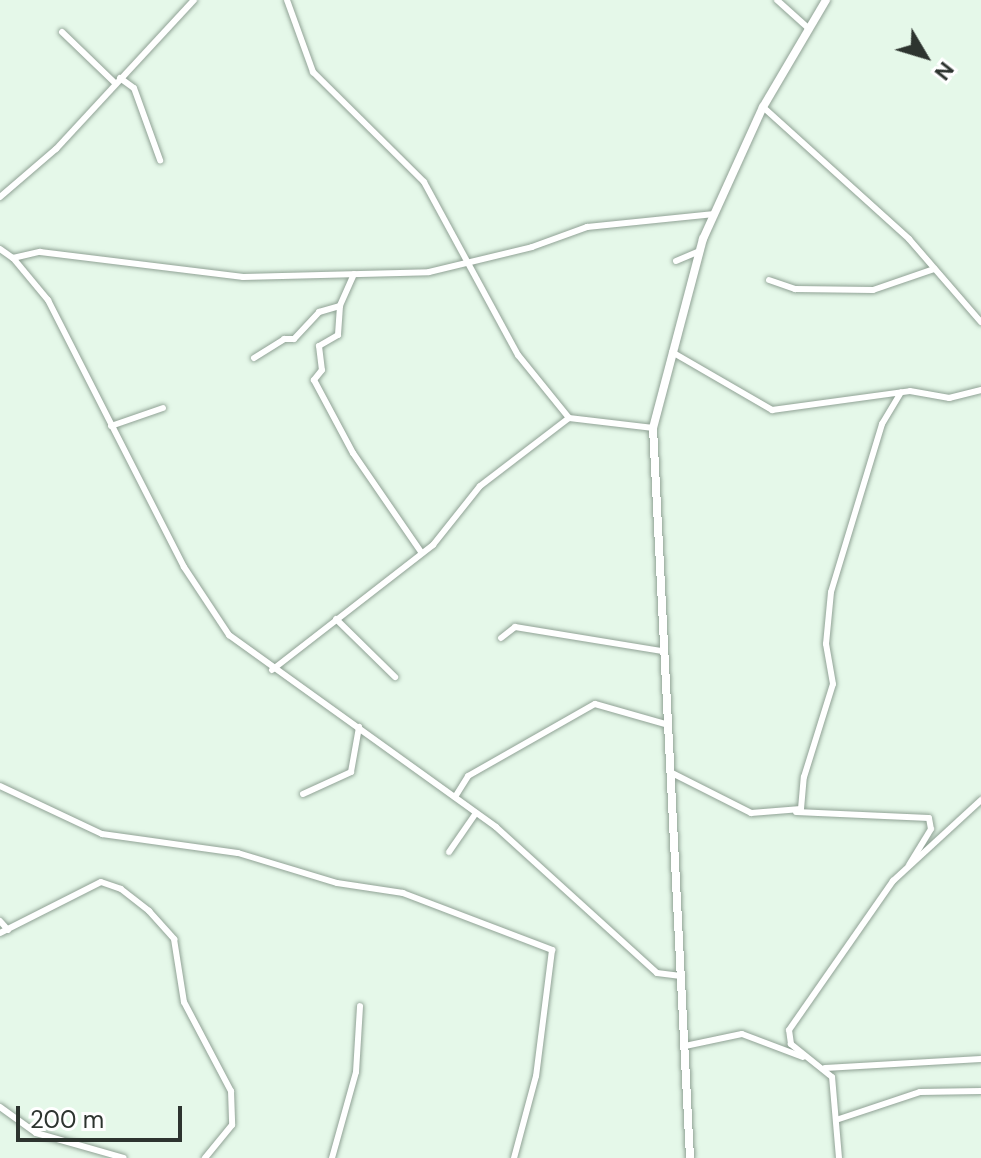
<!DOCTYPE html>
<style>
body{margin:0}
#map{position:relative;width:981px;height:1158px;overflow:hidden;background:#e5f8e9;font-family:"DM Sans",sans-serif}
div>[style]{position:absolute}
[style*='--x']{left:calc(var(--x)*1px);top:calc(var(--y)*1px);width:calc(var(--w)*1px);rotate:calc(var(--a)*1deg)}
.roads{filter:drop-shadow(0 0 2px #90a295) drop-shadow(0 0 2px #90a295)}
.street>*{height:6px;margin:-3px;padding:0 3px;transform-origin:3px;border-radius:3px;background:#fff}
.secondary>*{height:8px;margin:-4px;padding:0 4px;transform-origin:4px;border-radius:4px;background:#fff}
span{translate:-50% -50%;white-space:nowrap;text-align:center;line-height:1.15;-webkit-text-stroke:7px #fff;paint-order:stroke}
.north{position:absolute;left:885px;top:16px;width:80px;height:80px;-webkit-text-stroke:6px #fff;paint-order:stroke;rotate:128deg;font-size:22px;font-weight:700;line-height:32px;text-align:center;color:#2d342f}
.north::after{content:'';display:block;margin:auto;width:28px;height:36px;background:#2d342f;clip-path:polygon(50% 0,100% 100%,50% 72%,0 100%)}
.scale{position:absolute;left:16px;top:1106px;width:166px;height:36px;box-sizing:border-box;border:4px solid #2d342f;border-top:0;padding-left:10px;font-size:24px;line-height:28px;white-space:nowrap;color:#2d342f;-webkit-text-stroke:6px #fff;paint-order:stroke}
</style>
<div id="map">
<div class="roads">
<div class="street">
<div style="--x:287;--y:0;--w:77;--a:70.1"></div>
<div style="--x:313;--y:72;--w:156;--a:44.7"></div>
<div style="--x:424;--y:182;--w:197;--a:61.5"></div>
<div style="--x:518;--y:355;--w:81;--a:51"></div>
<div style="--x:569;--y:418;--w:85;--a:6.8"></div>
<div style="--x:777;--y:0;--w:40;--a:42"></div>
<div style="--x:62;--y:32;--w:74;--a:43.9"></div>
<div style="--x:120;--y:78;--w:17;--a:36"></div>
<div style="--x:134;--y:88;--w:77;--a:70.1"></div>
<div style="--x:763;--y:107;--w:197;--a:42.1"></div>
<div style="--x:909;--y:239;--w:110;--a:49.1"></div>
<div style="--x:0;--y:197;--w:74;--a:-40.6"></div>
<div style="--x:56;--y:149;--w:203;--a:-47.2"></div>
<div style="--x:0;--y:249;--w:16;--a:35"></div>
<div style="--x:13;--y:258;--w:28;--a:-13"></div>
<div style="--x:40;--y:252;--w:205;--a:7"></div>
<div style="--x:243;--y:277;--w:186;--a:-1.5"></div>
<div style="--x:429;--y:272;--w:106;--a:-13.6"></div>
<div style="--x:532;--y:247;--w:59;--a:-20"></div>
<div style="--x:587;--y:227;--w:128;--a:-5.8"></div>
<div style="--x:13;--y:258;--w:55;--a:50.2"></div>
<div style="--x:48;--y:300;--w:300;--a:63"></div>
<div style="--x:184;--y:567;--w:82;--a:56.5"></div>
<div style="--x:229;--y:635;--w:329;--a:35.7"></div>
<div style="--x:496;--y:827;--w:217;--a:42.2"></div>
<div style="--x:657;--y:973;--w:24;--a:7"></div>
<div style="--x:676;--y:261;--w:25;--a:-23"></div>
<div style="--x:354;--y:274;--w:35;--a:114"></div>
<div style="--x:340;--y:306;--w:29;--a:94"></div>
<div style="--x:338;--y:335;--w:22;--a:150"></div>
<div style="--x:319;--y:346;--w:24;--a:83"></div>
<div style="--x:322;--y:370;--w:13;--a:129"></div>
<div style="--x:314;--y:380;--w:83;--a:61.9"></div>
<div style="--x:353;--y:453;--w:120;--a:55.5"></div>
<div style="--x:769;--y:280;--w:28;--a:19"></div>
<div style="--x:795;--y:289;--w:78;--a:0.7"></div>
<div style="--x:873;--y:290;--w:65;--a:-19"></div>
<div style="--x:672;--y:352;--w:116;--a:30.1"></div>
<div style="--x:772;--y:410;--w:139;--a:-7.8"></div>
<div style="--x:910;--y:391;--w:40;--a:10"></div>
<div style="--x:949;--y:398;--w:33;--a:-14"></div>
<div style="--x:254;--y:358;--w:36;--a:-32"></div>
<div style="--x:284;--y:339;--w:10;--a:0"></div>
<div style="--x:294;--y:339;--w:37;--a:-47"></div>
<div style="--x:319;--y:312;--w:22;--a:-16"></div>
<div style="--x:111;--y:426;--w:55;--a:-19.1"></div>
<div style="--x:336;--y:619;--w:83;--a:44.5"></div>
<div style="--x:501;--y:638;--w:18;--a:-38"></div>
<div style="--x:515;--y:627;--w:148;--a:9.3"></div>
<div style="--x:272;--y:670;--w:204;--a:-37.8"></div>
<div style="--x:433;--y:545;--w:75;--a:-51.5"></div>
<div style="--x:480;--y:486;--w:112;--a:-37.4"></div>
<div style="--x:670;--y:772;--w:91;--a:26.8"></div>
<div style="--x:751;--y:813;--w:50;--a:-4.6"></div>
<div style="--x:801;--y:809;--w:32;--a:-85"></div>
<div style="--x:804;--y:777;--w:97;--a:-72.7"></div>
<div style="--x:833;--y:684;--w:41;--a:-99.9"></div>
<div style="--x:826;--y:644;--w:52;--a:-84.5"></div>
<div style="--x:831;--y:592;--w:176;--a:-73.1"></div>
<div style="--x:882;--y:424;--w:37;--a:-59"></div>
<div style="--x:0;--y:786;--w:113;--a:25.2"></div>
<div style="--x:102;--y:834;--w:137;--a:8"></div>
<div style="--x:238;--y:853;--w:103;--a:16.9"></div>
<div style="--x:337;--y:883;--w:67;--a:8.6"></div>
<div style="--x:403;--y:893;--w:160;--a:20.9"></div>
<div style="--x:552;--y:950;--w:127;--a:97.2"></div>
<div style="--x:536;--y:1076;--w:85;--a:105"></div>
<div style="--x:303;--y:794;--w:53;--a:-24.6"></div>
<div style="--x:351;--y:772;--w:46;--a:-79.9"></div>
<div style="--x:455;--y:797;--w:25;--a:-58"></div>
<div style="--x:468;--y:776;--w:146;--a:-29.6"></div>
<div style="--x:595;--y:704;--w:73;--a:15.9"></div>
<div style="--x:796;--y:812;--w:133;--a:2.6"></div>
<div style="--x:929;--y:818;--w:11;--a:80"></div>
<div style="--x:931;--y:829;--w:42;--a:121.4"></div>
<div style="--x:449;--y:852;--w:47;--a:-55.3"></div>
<div style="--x:0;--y:921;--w:12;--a:48"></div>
<div style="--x:0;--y:933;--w:113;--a:-26.8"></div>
<div style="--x:101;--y:882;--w:21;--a:19"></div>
<div style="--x:121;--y:889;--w:36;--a:38"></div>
<div style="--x:149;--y:911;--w:38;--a:48"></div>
<div style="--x:174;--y:939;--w:64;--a:81"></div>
<div style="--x:184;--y:1002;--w:101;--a:62.2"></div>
<div style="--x:231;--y:1091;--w:34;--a:88"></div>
<div style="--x:232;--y:1125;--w:43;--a:129.3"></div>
<div style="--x:685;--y:1046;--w:58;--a:-11.9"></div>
<div style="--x:742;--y:1034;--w:65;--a:20.7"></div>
<div style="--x:825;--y:1068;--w:156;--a:-3.3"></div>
<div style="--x:0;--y:1107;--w:44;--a:35.8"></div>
<div style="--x:36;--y:1133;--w:91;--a:15.9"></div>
<div style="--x:839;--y:1119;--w:85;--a:-18.4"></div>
<div style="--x:920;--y:1092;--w:61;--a:-0.9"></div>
<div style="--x:332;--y:1158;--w:89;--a:-74.4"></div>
<div style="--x:356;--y:1072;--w:66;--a:-86.5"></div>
<div style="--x:839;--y:1158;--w:81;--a:-94.9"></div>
<div style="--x:832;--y:1077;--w:53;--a:-141.2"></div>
<div style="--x:791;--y:1044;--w:14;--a:-98"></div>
<div style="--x:789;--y:1030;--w:182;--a:-55.1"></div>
<div style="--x:893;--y:881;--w:120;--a:-42.6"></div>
</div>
<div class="secondary">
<div style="--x:690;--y:1158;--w:731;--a:-92.9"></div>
<div style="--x:653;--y:428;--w:196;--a:-75.2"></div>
<div style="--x:703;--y:239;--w:145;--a:-65.6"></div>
<div style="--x:763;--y:107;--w:124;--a:-59.5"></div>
</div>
</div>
<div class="north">N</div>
<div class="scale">200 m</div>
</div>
